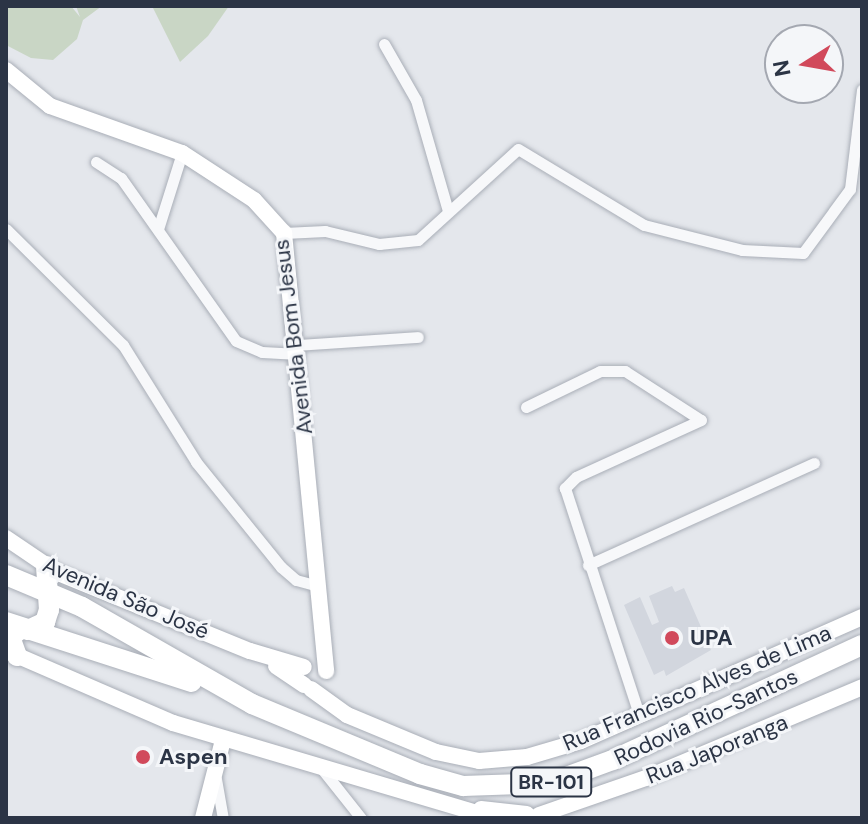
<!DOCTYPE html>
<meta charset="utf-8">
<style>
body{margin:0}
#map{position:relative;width:868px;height:824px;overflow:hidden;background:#e4e7ec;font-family:"DM Sans",sans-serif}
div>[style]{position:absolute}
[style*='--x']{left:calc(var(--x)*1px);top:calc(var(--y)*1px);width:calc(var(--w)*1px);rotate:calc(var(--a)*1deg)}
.built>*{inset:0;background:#d2d6de}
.green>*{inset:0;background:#c9d6c5}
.roads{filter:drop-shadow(0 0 2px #a9aeb7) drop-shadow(0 0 2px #a9aeb7)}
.street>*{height:11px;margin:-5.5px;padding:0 5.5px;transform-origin:5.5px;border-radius:5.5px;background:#f7f8fa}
.secondary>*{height:16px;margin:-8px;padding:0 8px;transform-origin:8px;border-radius:8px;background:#fff}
.highway>*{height:20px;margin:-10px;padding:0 10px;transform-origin:10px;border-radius:10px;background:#fff}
.dots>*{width:22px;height:22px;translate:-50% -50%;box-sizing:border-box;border:4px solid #f4f6f9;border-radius:50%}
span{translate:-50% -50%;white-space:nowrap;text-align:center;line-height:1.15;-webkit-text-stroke:6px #f4f6f9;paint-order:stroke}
.shield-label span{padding:2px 6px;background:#f4f6f9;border:2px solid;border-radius:6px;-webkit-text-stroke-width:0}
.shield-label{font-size:20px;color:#2b3445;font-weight:700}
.street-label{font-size:22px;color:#2b3445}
.poi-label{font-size:22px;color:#2b3445;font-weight:700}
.left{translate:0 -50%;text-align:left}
.frame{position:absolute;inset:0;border:8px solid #2b3445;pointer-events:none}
.north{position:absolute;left:764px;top:24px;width:80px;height:80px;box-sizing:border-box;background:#f4f6f9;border:2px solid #a4a8b1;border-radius:50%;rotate:259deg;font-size:22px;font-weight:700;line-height:32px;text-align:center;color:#2b3445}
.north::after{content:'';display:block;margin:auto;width:28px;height:36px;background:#d1495b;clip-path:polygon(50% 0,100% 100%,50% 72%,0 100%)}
</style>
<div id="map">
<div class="built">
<div style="clip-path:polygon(672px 586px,675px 592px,684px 588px,711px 650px,666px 676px,664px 670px,654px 675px,624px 605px,640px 597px,652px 625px,659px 622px,649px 596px)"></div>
</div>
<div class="green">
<div style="clip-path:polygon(6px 6px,71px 6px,80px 17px,76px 6px,102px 6px,83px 20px,77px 39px,53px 60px,31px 58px,6px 45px)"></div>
<div style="clip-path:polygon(152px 6px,229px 6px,208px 36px,180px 62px)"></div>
</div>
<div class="roads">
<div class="street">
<div style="--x:384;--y:44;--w:64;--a:60.3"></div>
<div style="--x:416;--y:100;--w:116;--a:73.9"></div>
<div style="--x:96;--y:162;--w:30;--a:33"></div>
<div style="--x:121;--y:178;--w:199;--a:54.8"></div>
<div style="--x:236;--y:341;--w:28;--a:23"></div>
<div style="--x:262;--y:352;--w:37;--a:3"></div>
<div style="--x:6;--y:229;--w:165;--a:44.8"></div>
<div style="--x:123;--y:345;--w:138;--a:58"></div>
<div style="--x:196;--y:462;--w:135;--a:51"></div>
<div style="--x:281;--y:567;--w:20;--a:41"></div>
<div style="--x:296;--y:580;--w:24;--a:15"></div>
<div style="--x:158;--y:229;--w:80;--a:-72.5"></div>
<div style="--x:284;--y:233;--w:41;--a:-2.8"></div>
<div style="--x:325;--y:231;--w:56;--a:13.5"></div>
<div style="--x:379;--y:244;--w:39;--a:-6"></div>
<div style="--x:418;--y:240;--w:135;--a:-42.3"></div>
<div style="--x:518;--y:149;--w:147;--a:31.1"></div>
<div style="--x:644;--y:225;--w:101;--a:14.3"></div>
<div style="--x:742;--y:250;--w:61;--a:2.8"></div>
<div style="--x:803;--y:253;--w:79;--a:-53.7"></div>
<div style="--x:850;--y:189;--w:100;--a:-83.1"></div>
<div style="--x:297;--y:345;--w:121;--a:-3.8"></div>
<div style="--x:526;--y:407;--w:82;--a:-25.9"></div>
<div style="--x:600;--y:371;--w:25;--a:0"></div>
<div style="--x:625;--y:371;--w:90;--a:32.8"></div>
<div style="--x:701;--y:420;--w:137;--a:155.5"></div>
<div style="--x:576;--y:477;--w:16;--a:135"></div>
<div style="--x:565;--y:488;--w:239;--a:71.9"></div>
<div style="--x:588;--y:565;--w:248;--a:-24.3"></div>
<div style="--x:322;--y:769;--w:63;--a:51.5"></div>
<div style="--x:216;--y:779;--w:40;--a:80"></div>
</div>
<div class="secondary">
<div style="--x:6;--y:70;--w:57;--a:39.3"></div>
<div style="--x:50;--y:106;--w:140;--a:19.6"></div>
<div style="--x:182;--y:153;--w:86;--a:33.1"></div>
<div style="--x:254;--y:200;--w:45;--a:47.7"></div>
<div style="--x:284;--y:233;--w:440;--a:84.5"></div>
<div style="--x:6;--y:538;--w:60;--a:34.2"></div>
<div style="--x:56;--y:572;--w:209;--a:22.2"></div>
<div style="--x:250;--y:651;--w:56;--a:16.5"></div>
<div style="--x:9;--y:652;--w:179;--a:23.4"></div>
<div style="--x:173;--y:723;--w:335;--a:16.5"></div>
<div style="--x:276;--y:666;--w:34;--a:34"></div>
<div style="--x:311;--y:689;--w:44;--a:35.8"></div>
<div style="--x:347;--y:715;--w:96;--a:22.6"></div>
<div style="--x:436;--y:752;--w:44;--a:11.8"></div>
<div style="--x:479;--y:761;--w:48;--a:-4.8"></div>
<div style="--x:527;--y:757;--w:56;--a:-16.5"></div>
<div style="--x:581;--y:741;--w:307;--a:-23.8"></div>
<div style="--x:481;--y:809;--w:46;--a:6.2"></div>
<div style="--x:539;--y:815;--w:113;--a:-19.1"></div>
<div style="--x:646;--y:778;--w:234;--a:-22.8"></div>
<div style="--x:203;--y:818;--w:81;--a:-75.6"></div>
</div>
<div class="highway">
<div style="--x:6;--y:575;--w:82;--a:22.8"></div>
<div style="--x:82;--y:607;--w:196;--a:29.7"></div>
<div style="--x:252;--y:704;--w:182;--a:22.6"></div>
<div style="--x:420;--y:774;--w:45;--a:15.6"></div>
<div style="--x:463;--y:786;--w:87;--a:-2"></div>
<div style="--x:550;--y:783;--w:67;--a:-20.1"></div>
<div style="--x:613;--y:760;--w:274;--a:-24.8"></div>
<div style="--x:6;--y:622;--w:195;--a:17.9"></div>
<div style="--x:28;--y:630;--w:19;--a:-25"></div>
<div style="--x:45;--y:622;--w:13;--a:-72"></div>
<div style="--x:49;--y:610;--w:44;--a:-93.9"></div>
<div style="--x:17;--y:656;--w:20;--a:-110"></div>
<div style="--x:10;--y:637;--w:14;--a:-36"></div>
</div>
</div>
<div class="dots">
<div style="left:672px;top:638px;background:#d1495b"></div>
<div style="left:143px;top:757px;background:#d1495b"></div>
</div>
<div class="shield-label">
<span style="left:551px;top:782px">BR-101</span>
</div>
<div class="street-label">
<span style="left:293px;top:337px;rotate:-97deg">Avenida Bom Jesus</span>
<span style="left:126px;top:598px;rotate:23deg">Avenida São José</span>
<span style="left:697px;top:688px;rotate:-23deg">Rua Francisco Alves de Lima</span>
<span style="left:706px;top:717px;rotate:-25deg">Rodovia Rio-Santos</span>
<span style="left:717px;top:749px;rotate:-22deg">Rua Japoranga</span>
</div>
<div class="poi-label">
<span class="left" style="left:690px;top:638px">UPA</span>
<span class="left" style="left:159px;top:757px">Aspen</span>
</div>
<div class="frame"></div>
<div class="north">N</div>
</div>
